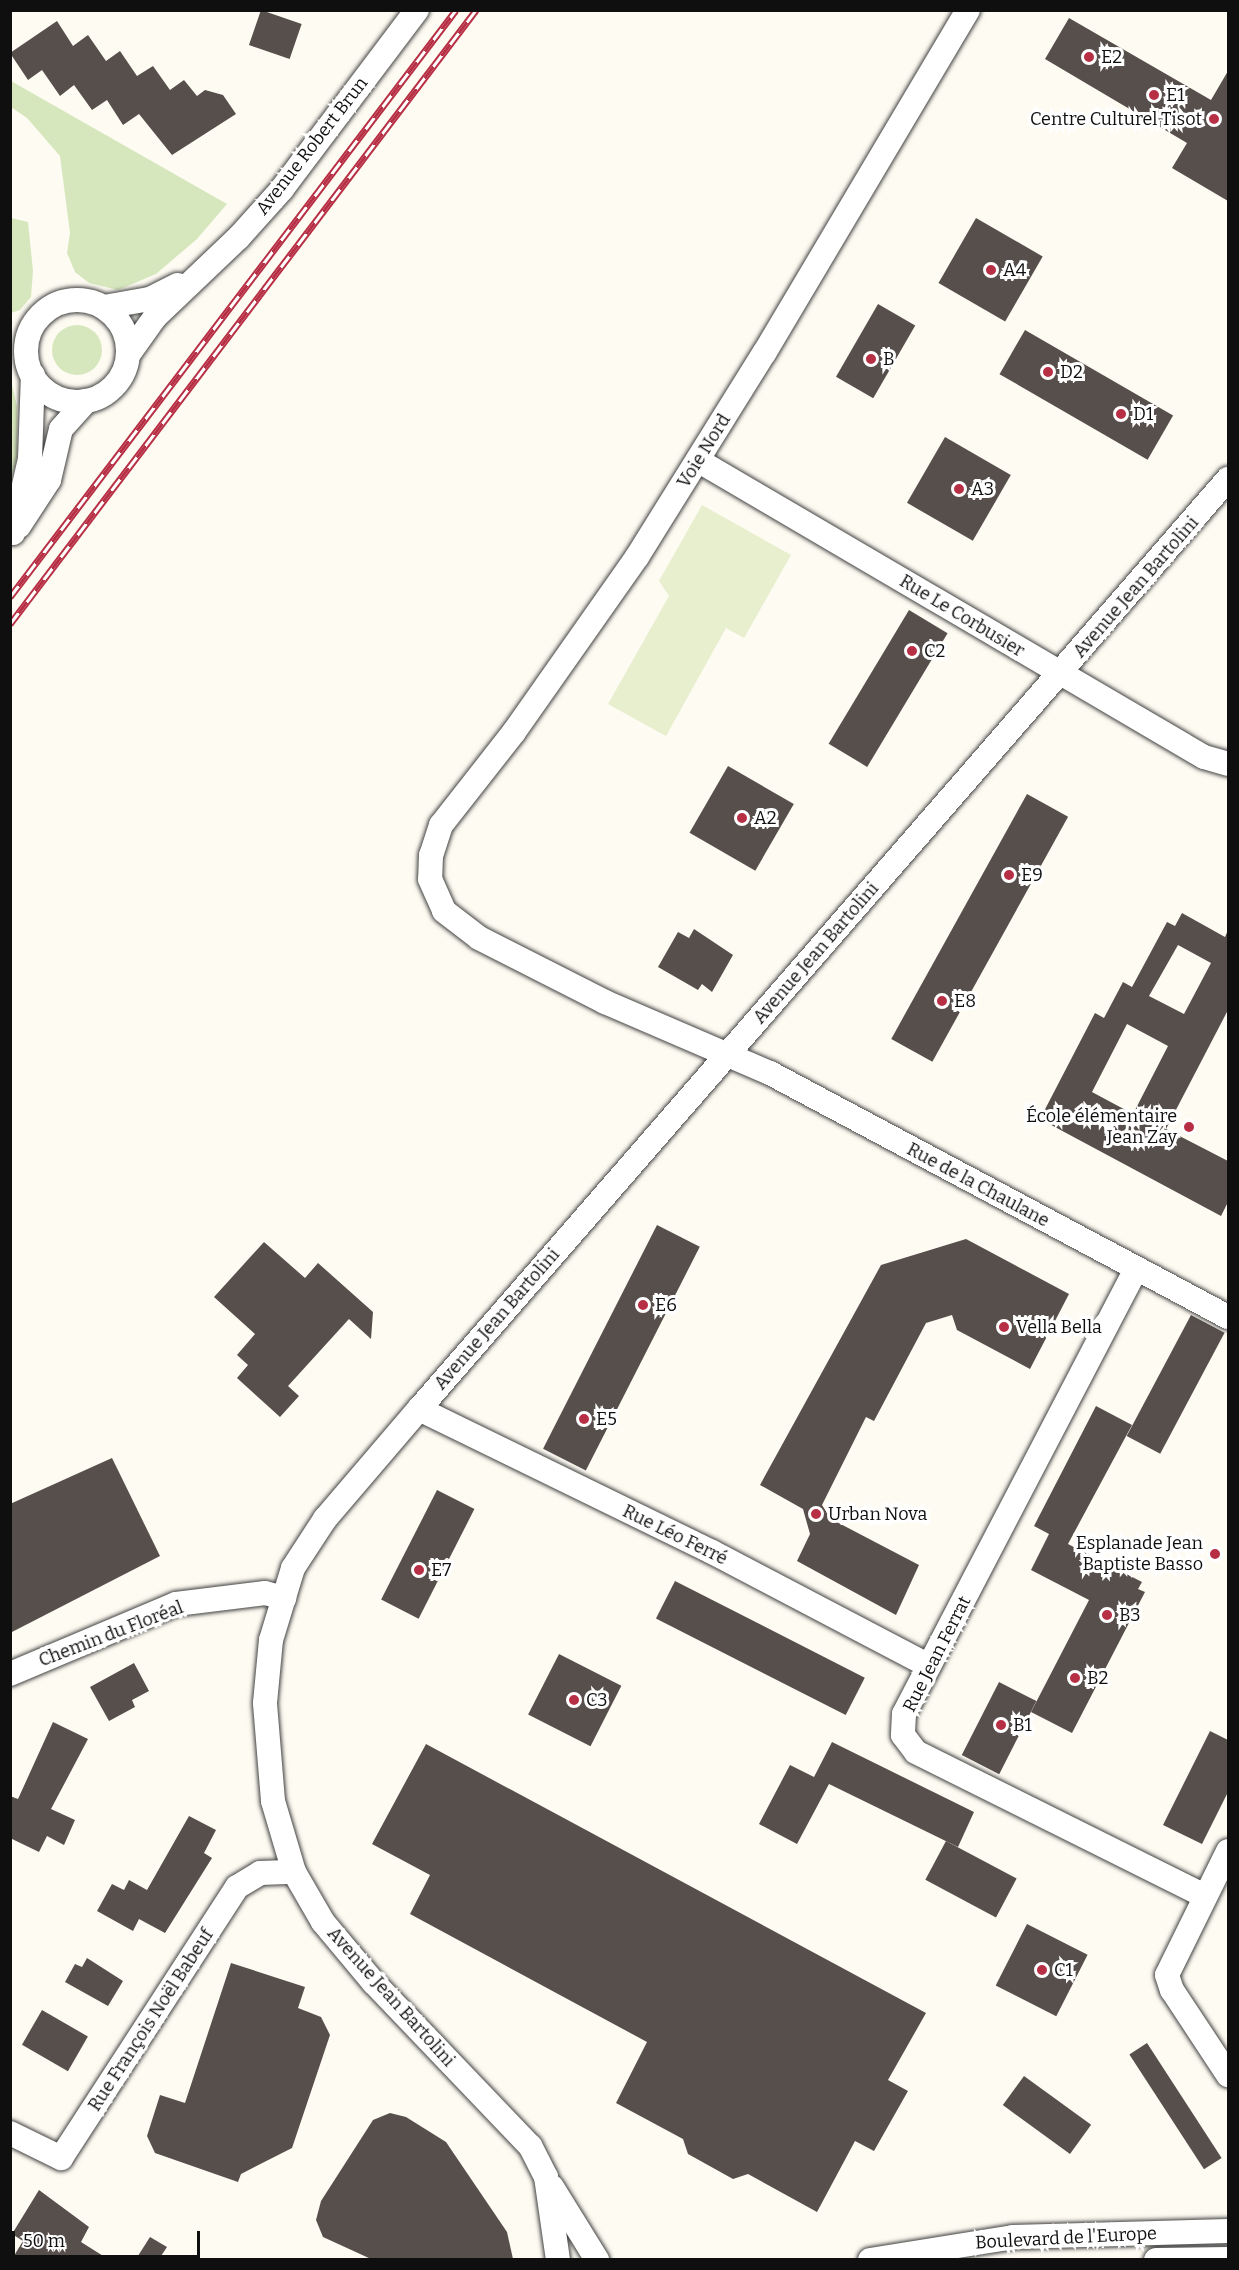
<!DOCTYPE html>
<meta charset="utf-8">
<style>
body{margin:0}
#map{position:relative;width:1239px;height:2270px;overflow:hidden;background:#fefbf2;font-family:Bitter,serif}
div>[style]{position:absolute}
[style*='--x']{left:calc(var(--x)*1px);top:calc(var(--y)*1px);width:calc(var(--w)*1px);rotate:calc(var(--a)*1deg)}
.green>*{inset:0;background:#d7e7bd}
.round{border-radius:50%}
.pitch>*{inset:0;background:#e7efce}
.building>*{inset:0;background:#574f4c;transform-origin:0 0}
.roads{filter:drop-shadow(0 0 2px #424242) drop-shadow(0 0 2px #424242)}
.minor>*{height:24px;margin:-12px;padding:0 12px;transform-origin:12px;border-radius:12px;background:#fff}
.minor>.ring{margin:-12px;padding:0;box-sizing:content-box;background:none;border:24px solid #fff;border-radius:50%}
.rail>*{height:7px;margin-top:-3.5px;transform-origin:0;background:repeating-linear-gradient(90deg,#fff 0 14px,#b72f44 0 28px);box-sizing:border-box;border-block:2px solid #b72f44}
.dots>*{width:16px;height:16px;translate:-50% -50%;box-sizing:border-box;border:3px solid #fff;border-radius:50%}
span{translate:-50% -50%;white-space:nowrap;text-align:center;line-height:1.15;-webkit-text-stroke:6px #fff;paint-order:stroke}
.poi-label{font-size:18px;color:#0f0f0f}
.left{translate:0 -50%;text-align:left}
.right{translate:-100% -50%;text-align:right}
.street-label{font-size:18px;color:#0f0f0f}
.frame{position:absolute;inset:0;border:12px solid #0f0f0f;pointer-events:none}
.scale{position:absolute;left:12px;top:2231px;width:188px;height:27px;box-sizing:border-box;border:3px solid #0f0f0f;border-top:0;padding-left:8px;font-size:18px;line-height:21px;white-space:nowrap;color:#0f0f0f;-webkit-text-stroke:4px #fff;paint-order:stroke}
</style>
<div id="map">
<div class="green">
<div style="clip-path:polygon(11px 81px,227px 204px,197px 239px,156px 274px,118px 290px,89px 283px,75px 272px,67px 253px,70px 233px,60px 156px,27px 118px,11px 107px)"></div>
<div style="clip-path:polygon(11px 218px,28px 222px,33px 271px,31px 297px,20px 310px,11px 313px)"></div>
<div class="round" style="left:52px;top:325px;width:50px;height:50px"></div>
<div style="clip-path:polygon(10px 376px,17px 406px,17px 456px,11px 480px)"></div>
</div>
<div class="pitch">
<div style="clip-path:polygon(702px 505px,791px 555px,744px 638px,726px 628px,666px 736px,608px 704px,669px 596px,659px 581px)"></div>
</div>
<div class="building">
<div style="left:261px;top:10px;width:43px;height:37px;rotate:19deg"></div>
<div style="clip-path:polygon(1069px 18px,1211px 100px,1228px 71px,1228px 201px,1172px 168px,1187px 143px,1045px 59px)"></div>
<div style="clip-path:polygon(57px 21px,73px 46px,88px 35px,106px 61px,120px 51px,137px 76px,153px 66px,170px 90px,184px 80px,197px 96px,205px 90px,223px 95px,236px 114px,172px 155px,139px 114px,123px 125px,107px 100px,92px 110px,74px 85px,60px 96px,42px 70px,28px 80px,10px 53px)"></div>
<div style="left:976px;top:218px;width:77px;height:75px;rotate:30deg"></div>
<div style="left:878px;top:304px;width:43px;height:84px;rotate:30deg"></div>
<div style="left:1025px;top:330px;width:171px;height:51px;rotate:30deg"></div>
<div style="left:945px;top:437px;width:76px;height:76px;rotate:30deg"></div>
<div style="left:909px;top:610px;width:45px;height:156px;rotate:31deg"></div>
<div style="left:728px;top:766px;width:76px;height:77px;rotate:30deg"></div>
<div style="left:1027px;top:794px;width:47px;height:280px;rotate:29deg"></div>
<div style="clip-path:polygon(evenodd,1182px 913px,1225px 937px,1228px 930px,1228px 1010px,1166px 1129px,1228px 1161px,1228px 1202px,1221px 1216px,1040px 1119px,1095px 1013px,1104px 1018px,1123px 982px,1132px 987px,1167px 922px,1175px 926px,1182px 913px,1178px 945px,1211px 963px,1184px 1014px,1149px 996px,1178px 945px,1182px 913px,1127px 1024px,1168px 1046px,1133px 1114px,1092px 1092px,1127px 1024px)"></div>
<div style="clip-path:polygon(694px 929px,733px 955px,712px 992px,702px 984px,698px 990px,658px 967px,678px 932px,689px 938px)"></div>
<div style="left:657px;top:1225px;width:48px;height:251px;rotate:27deg"></div>
<div style="clip-path:polygon(966px 1239px,1069px 1294px,1030px 1369px,957px 1330px,952px 1315px,926px 1323px,874px 1421px,866px 1417px,822px 1505px,831px 1519px,919px 1565px,896px 1615px,797px 1561px,810px 1534px,803px 1509px,760px 1485px,881px 1265px)"></div>
<div style="clip-path:polygon(264px 1242px,305px 1278px,318px 1263px,373px 1312px,371px 1339px,349px 1319px,288px 1386px,299px 1396px,280px 1417px,237px 1378px,248px 1365px,237px 1355px,255px 1334px,214px 1297px)"></div>
<div style="left:1191px;top:1315px;width:38px;height:137px;rotate:28deg"></div>
<div style="clip-path:polygon(1096px 1406px,1132px 1425px,1068px 1544px,1142px 1582px,1138px 1589px,1145px 1592px,1072px 1733px,1031px 1712px,1089px 1600px,1031px 1570px,1049px 1534px,1034px 1526px)"></div>
<div style="clip-path:polygon(112px 1458px,160px 1556px,10px 1633px,10px 1504px)"></div>
<div style="left:437px;top:1490px;width:42px;height:123px;rotate:27deg"></div>
<div style="left:675px;top:1581px;width:213px;height:42px;rotate:27deg"></div>
<div style="left:559px;top:1654px;width:70px;height:68px;rotate:27deg"></div>
<div style="clip-path:polygon(134px 1663px,149px 1691px,132px 1700px,135px 1707px,109px 1721px,90px 1687px)"></div>
<div style="left:999px;top:1682px;width:42px;height:82px;rotate:27deg"></div>
<div style="clip-path:polygon(53px 1722px,88px 1739px,51px 1809px,75px 1820px,64px 1845px,47px 1836px,39px 1852px,10px 1838px,10px 1796px,18px 1799px)"></div>
<div style="clip-path:polygon(1210px 1731px,1228px 1740px,1228px 1792px,1202px 1844px,1163px 1825px)"></div>
<div style="clip-path:polygon(832px 1742px,974px 1812px,958px 1847px,829px 1784px,797px 1844px,759px 1824px,790px 1765px,814px 1777px)"></div>
<div style="clip-path:polygon(426px 1744px,926px 2013px,888px 2080px,908px 2091px,874px 2151px,855px 2141px,817px 2212px,748px 2174px,733px 2179px,688px 2154px,683px 2139px,616px 2103px,647px 2042px,410px 1914px,430px 1875px,372px 1844px)"></div>
<div style="clip-path:polygon(189px 1816px,216px 1830px,204px 1853px,212px 1858px,165px 1933px,139px 1919px,133px 1931px,97px 1911px,112px 1884px,124px 1890px,129px 1880px,147px 1890px)"></div>
<div style="left:946px;top:1841px;width:80px;height:44px;rotate:28deg"></div>
<div style="left:1027px;top:1924px;width:68px;height:69px;rotate:27deg"></div>
<div style="clip-path:polygon(87px 1958px,123px 1981px,108px 2006px,65px 1982px,75px 1964px,82px 1967px)"></div>
<div style="clip-path:polygon(231px 1963px,305px 1987px,298px 2008px,321px 2017px,330px 2035px,292px 2148px,241px 2174px,238px 2182px,155px 2153px,147px 2136px,160px 2095px,185px 2103px)"></div>
<div style="left:42px;top:2010px;width:53px;height:40px;rotate:30deg"></div>
<div style="left:1147px;top:2043px;width:137px;height:21px;rotate:57deg"></div>
<div style="left:1024px;top:2076px;width:83px;height:36px;rotate:36deg"></div>
<div style="clip-path:polygon(390px 2113px,406px 2117px,446px 2142px,507px 2232px,513px 2259px,371px 2259px,323px 2237px,316px 2220px,321px 2201px,373px 2120px)"></div>
<div style="clip-path:polygon(39px 2190px,89px 2227px,81px 2242px,108px 2259px,12px 2259px,23px 2241px,12px 2234px)"></div>
<div style="clip-path:polygon(150px 2237px,167px 2247px,159px 2259px,136px 2259px)"></div>
</div>
<div class="roads">
<div class="minor">
<div style="--x:968;--y:10;--w:399;--a:120.7"></div>
<div style="--x:764;--y:353;--w:240;--a:121.9"></div>
<div style="--x:637;--y:557;--w:214;--a:125.1"></div>
<div style="--x:514;--y:732;--w:118;--a:128.1"></div>
<div style="--x:441;--y:825;--w:32;--a:108"></div>
<div style="--x:431;--y:855;--w:24;--a:92"></div>
<div style="--x:430;--y:879;--w:35;--a:66"></div>
<div style="--x:444;--y:911;--w:44;--a:37.6"></div>
<div style="--x:479;--y:938;--w:141;--a:26.9"></div>
<div style="--x:605;--y:1002;--w:180;--a:23.3"></div>
<div style="--x:770;--y:1073;--w:519;--a:28.05"></div>
<div class="ring" style="left:26px;top:300px;width:78px;height:78px"></div>
<div style="--x:104;--y:307;--w:47;--a:-9.9"></div>
<div style="--x:150;--y:299;--w:31;--a:-27"></div>
<div style="--x:128;--y:355;--w:47;--a:-54.6"></div>
<div style="--x:155;--y:317;--w:116;--a:-43.6"></div>
<div style="--x:239;--y:237;--w:64;--a:-48.1"></div>
<div style="--x:282;--y:189;--w:224;--a:-53"></div>
<div style="--x:699;--y:461;--w:585;--a:30.38"></div>
<div style="--x:1204;--y:757;--w:25;--a:16"></div>
<div style="--x:19;--y:526;--w:55;--a:-56.9"></div>
<div style="--x:49;--y:480;--w:52;--a:-76.8"></div>
<div style="--x:61;--y:429;--w:38;--a:-48"></div>
<div style="--x:13;--y:533;--w:76;--a:-77.1"></div>
<div style="--x:30;--y:459;--w:84;--a:-88"></div>
<div style="--x:1136;--y:1269;--w:502;--a:117.54"></div>
<div style="--x:904;--y:1714;--w:21;--a:93"></div>
<div style="--x:903;--y:1735;--w:21;--a:53"></div>
<div style="--x:916;--y:1752;--w:323;--a:26.5"></div>
<div style="--x:419;--y:1409;--w:326;--a:26"></div>
<div style="--x:712;--y:1552;--w:245;--a:27.7"></div>
<div style="--x:10;--y:1674;--w:180;--a:-22.9"></div>
<div style="--x:176;--y:1604;--w:90;--a:-7"></div>
<div style="--x:265;--y:1593;--w:20;--a:15"></div>
<div style="--x:1228;--y:1851;--w:138;--a:116.2"></div>
<div style="--x:1167;--y:1975;--w:16;--a:72"></div>
<div style="--x:1172;--y:1990;--w:102;--a:56.6"></div>
<div style="--x:10;--y:2133;--w:57;--a:26.1"></div>
<div style="--x:61;--y:2158;--w:323;--a:-57"></div>
<div style="--x:237;--y:1887;--w:27;--a:-31"></div>
<div style="--x:260;--y:1873;--w:34;--a:-2"></div>
<div style="--x:552;--y:2187;--w:86;--a:58.3"></div>
<div style="--x:558;--y:2260;--w:84;--a:-98.2"></div>
<div style="--x:546;--y:2177;--w:35;--a:-117"></div>
<div style="--x:530;--y:2146;--w:226;--a:-133.7"></div>
<div style="--x:374;--y:1983;--w:80;--a:-129.9"></div>
<div style="--x:323;--y:1922;--w:58;--a:-120.1"></div>
<div style="--x:294;--y:1872;--w:74;--a:-106.5"></div>
<div style="--x:273;--y:1801;--w:98;--a:-94.7"></div>
<div style="--x:265;--y:1703;--w:63;--a:-84.6"></div>
<div style="--x:271;--y:1640;--w:75;--a:-73"></div>
<div style="--x:293;--y:1568;--w:59;--a:-56.9"></div>
<div style="--x:325;--y:1519;--w:145;--a:-49.5"></div>
<div style="--x:419;--y:1409;--w:1233;--a:-48.98"></div>
<div style="--x:870;--y:2260;--w:145;--a:-9.1"></div>
<div style="--x:1013;--y:2237;--w:215;--a:-1.6"></div>
<div style="--x:1156;--y:2260;--w:72;--a:-0.8"></div>
</div>
</div>
<div class="rail">
<div style="--x:10;--y:597;--w:737;--a:-52.77"></div>
<div style="--x:10;--y:624;--w:771;--a:-52.8"></div>
</div>
<div class="dots">
<div style="left:1089px;top:57px;background:#b72f44"></div>
<div style="left:1154px;top:95px;background:#b72f44"></div>
<div style="left:1214px;top:119px;background:#b72f44"></div>
<div style="left:991px;top:270px;background:#b72f44"></div>
<div style="left:871px;top:359px;background:#b72f44"></div>
<div style="left:1048px;top:372px;background:#b72f44"></div>
<div style="left:1121px;top:414px;background:#b72f44"></div>
<div style="left:959px;top:489px;background:#b72f44"></div>
<div style="left:912px;top:651px;background:#b72f44"></div>
<div style="left:742px;top:818px;background:#b72f44"></div>
<div style="left:1009px;top:875px;background:#b72f44"></div>
<div style="left:942px;top:1001px;background:#b72f44"></div>
<div style="left:1189px;top:1127px;background:#b72f44"></div>
<div style="left:643px;top:1305px;background:#b72f44"></div>
<div style="left:1004px;top:1327px;background:#b72f44"></div>
<div style="left:584px;top:1419px;background:#b72f44"></div>
<div style="left:816px;top:1514px;background:#b72f44"></div>
<div style="left:1215px;top:1554px;background:#b72f44"></div>
<div style="left:419px;top:1570px;background:#b72f44"></div>
<div style="left:1107px;top:1615px;background:#b72f44"></div>
<div style="left:1075px;top:1678px;background:#b72f44"></div>
<div style="left:574px;top:1700px;background:#b72f44"></div>
<div style="left:1001px;top:1725px;background:#b72f44"></div>
<div style="left:1042px;top:1970px;background:#b72f44"></div>
</div>
<div class="poi-label">
<span class="left" style="left:1101px;top:57px">E2</span>
<span class="left" style="left:1166px;top:95px">E1</span>
<span class="right" style="left:1202px;top:119px">Centre Culturel Tisot</span>
<span class="left" style="left:1003px;top:270px">A4</span>
<span class="left" style="left:883px;top:359px">B</span>
<span class="left" style="left:1060px;top:372px">D2</span>
<span class="left" style="left:1133px;top:414px">D1</span>
<span class="left" style="left:971px;top:489px">A3</span>
<span class="left" style="left:924px;top:651px">C2</span>
<span class="left" style="left:754px;top:818px">A2</span>
<span class="left" style="left:1021px;top:875px">E9</span>
<span class="left" style="left:954px;top:1001px">E8</span>
<span class="right" style="left:1177px;top:1127px">École élémentaire<br>Jean Zay</span>
<span class="left" style="left:655px;top:1305px">E6</span>
<span class="left" style="left:1016px;top:1327px">Vella Bella</span>
<span class="left" style="left:596px;top:1419px">E5</span>
<span class="left" style="left:828px;top:1514px">Urban Nova</span>
<span class="right" style="left:1203px;top:1554px">Esplanade Jean<br>Baptiste Basso</span>
<span class="left" style="left:431px;top:1570px">E7</span>
<span class="left" style="left:1119px;top:1615px">B3</span>
<span class="left" style="left:1087px;top:1678px">B2</span>
<span class="left" style="left:586px;top:1700px">C3</span>
<span class="left" style="left:1013px;top:1725px">B1</span>
<span class="left" style="left:1054px;top:1970px">C1</span>
</div>
<div class="street-label">
<span style="left:312px;top:146px;rotate:-52deg">Avenue Robert Brun</span>
<span style="left:704px;top:451px;rotate:-58deg">Voie Nord</span>
<span style="left:1136px;top:587px;rotate:-49deg">Avenue Jean Bartolini</span>
<span style="left:962px;top:616px;rotate:31deg">Rue Le Corbusier</span>
<span style="left:816px;top:953px;rotate:-49deg">Avenue Jean Bartolini</span>
<span style="left:978px;top:1185px;rotate:28deg">Rue de la Chaulane</span>
<span style="left:497px;top:1319px;rotate:-49deg">Avenue Jean Bartolini</span>
<span style="left:675px;top:1535px;rotate:26deg">Rue Léo Ferré</span>
<span style="left:111px;top:1634px;rotate:-21deg">Chemin du Floréal</span>
<span style="left:937px;top:1654px;rotate:-63deg">Rue Jean Ferrat</span>
<span style="left:391px;top:1997px;rotate:48deg">Avenue Jean Bartolini</span>
<span style="left:151px;top:2020px;rotate:-57deg">Rue François Noël Babeuf</span>
<span style="left:1066px;top:2238px;rotate:-3deg">Boulevard de l'Europe</span>
</div>
<div class="frame"></div>
<div class="scale">50 m</div>
</div>
